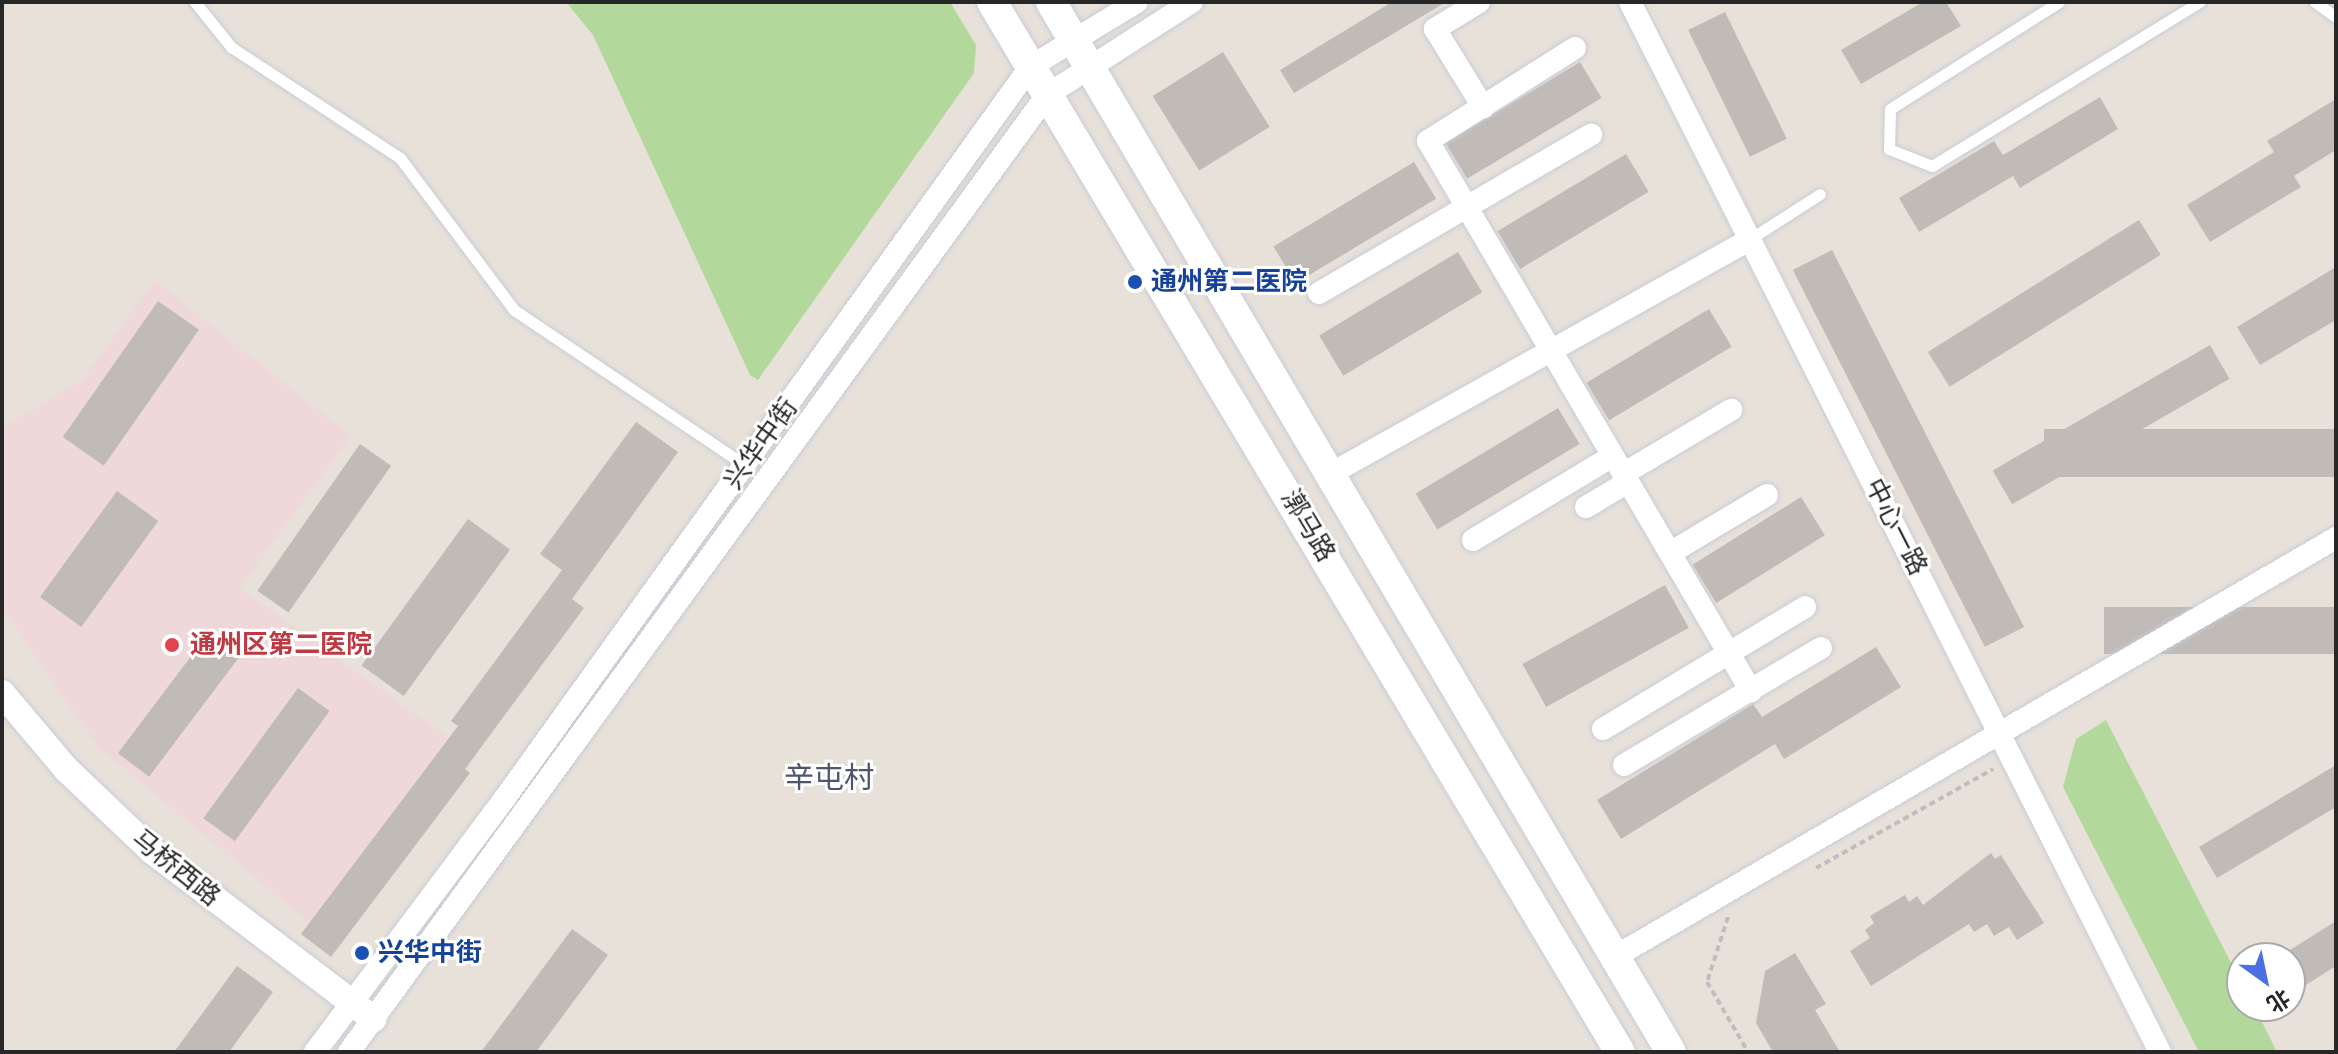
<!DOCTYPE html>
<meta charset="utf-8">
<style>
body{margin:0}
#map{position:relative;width:2338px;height:1054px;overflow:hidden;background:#e8e1da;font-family:"DejaVu Sans","Noto Sans SC",sans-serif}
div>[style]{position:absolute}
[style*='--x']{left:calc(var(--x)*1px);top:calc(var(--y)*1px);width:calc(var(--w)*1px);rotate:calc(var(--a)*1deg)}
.medical>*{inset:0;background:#eed8da}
.green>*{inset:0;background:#b3d89c}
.building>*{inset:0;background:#c0bbb7;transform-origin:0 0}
.path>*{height:4px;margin-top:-2px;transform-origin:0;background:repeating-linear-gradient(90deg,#bebebe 0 6px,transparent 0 10px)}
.roads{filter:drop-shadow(0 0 2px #c8ccd7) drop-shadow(0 0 2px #c8ccd7)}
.service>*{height:11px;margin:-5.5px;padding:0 5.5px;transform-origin:5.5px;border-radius:5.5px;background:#fff}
.minor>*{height:22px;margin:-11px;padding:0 11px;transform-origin:11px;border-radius:11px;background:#fff}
.tertiary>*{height:26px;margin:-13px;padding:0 13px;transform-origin:13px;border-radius:13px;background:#fff}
.secondary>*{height:30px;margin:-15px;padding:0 15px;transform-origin:15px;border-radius:15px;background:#fff}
.dots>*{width:22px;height:22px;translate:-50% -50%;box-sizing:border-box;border:4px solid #fff;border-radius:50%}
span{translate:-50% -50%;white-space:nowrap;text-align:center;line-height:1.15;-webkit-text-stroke:6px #fff;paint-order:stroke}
.transit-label{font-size:26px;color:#164399;font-weight:700}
.left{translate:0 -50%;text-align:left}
.street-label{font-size:26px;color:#272727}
.health-label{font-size:26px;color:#be3a42;font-weight:700}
.quarter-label{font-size:30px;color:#4d5571}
.frame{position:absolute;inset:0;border:4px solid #272727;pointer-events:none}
.north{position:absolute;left:2226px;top:942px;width:80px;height:80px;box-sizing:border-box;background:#fff;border:2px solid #a9a9a9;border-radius:50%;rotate:147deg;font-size:22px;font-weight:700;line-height:32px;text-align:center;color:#272727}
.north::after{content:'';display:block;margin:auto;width:28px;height:36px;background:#4c6fe3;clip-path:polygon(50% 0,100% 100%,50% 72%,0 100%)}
</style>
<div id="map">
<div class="medical">
<div style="clip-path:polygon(155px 280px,351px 436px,240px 588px,476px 757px,335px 944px,97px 746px,2px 609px,2px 428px,82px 380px)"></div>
</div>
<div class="green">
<div style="clip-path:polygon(566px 2px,950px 2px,976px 45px,974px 73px,758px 380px,750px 375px,593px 35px)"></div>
<div style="clip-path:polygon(2106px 720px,2242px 984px,2242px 1006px,2254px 1006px,2277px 1052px,2199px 1052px,2063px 787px,2076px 739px)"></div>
</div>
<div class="building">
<div style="clip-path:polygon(1392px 2px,1446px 2px,1294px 93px,1280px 70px)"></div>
<div style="clip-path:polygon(1923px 2px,1946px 2px,1961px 26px,1861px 84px,1841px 50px)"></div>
<div style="left:1725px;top:12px;width:141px;height:41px;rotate:64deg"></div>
<div style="left:1223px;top:52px;width:88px;height:83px;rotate:58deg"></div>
<div style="left:1580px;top:62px;width:42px;height:157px;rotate:59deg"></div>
<div style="clip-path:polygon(2100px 97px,2118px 129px,2020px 188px,2013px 176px,1919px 232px,1899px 198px,1994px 141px,2003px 155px)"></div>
<div style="clip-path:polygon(2336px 99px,2336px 150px,2294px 176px,2301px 187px,2210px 242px,2187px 205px,2274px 152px,2267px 141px)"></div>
<div style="left:1626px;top:154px;width:44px;height:150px;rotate:59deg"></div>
<div style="left:1414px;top:162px;width:43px;height:164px;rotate:59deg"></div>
<div style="left:2139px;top:220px;width:41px;height:249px;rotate:58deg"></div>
<div style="left:1832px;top:250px;width:423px;height:44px;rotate:63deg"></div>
<div style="left:1458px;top:252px;width:47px;height:162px;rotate:59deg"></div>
<div style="clip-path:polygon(2336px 267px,2336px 320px,2260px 365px,2237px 327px)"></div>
<div style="left:158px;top:301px;width:50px;height:166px;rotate:35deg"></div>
<div style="left:1709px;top:309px;width:44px;height:143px;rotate:59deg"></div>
<div style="left:2210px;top:345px;width:39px;height:251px;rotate:60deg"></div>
<div style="left:1558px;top:408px;width:42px;height:166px;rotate:59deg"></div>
<div style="clip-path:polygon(636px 422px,678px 452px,572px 599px,584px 608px,465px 769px,470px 773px,331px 957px,301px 934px,458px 726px,451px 721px,562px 570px,540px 554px)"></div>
<div style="left:2336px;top:429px;width:48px;height:292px;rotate:90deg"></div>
<div style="left:360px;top:444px;width:38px;height:179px;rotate:35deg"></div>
<div style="left:117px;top:491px;width:51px;height:131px;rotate:36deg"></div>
<div style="left:1801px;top:497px;width:45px;height:128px;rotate:58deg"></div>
<div style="left:468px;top:519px;width:52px;height:181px;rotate:36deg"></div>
<div style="left:1665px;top:585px;width:49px;height:163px;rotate:61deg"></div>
<div style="left:2336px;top:607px;width:47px;height:232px;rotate:90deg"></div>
<div style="left:210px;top:631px;width:39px;height:153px;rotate:37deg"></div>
<div style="clip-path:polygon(1876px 647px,1901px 687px,1784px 759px,1775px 744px,1621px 839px,1597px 800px,1753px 704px,1762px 717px)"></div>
<div style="left:298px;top:688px;width:39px;height:161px;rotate:36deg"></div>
<div style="clip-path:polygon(2336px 765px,2336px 807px,2217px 878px,2199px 847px)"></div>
<div style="clip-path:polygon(1991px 853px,1995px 859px,2001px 855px,2044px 923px,2017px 940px,2009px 927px,1994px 936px,1987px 924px,1974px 932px,1969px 924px,1871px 986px,1850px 951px,1870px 938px,1865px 930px,1874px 923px,1870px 916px,1905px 895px,1909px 902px,1917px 896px,1923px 905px)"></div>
<div style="clip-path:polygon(2336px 921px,2336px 966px,2290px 995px,2290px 950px)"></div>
<div style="clip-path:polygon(572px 929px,608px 955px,536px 1052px,481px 1052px)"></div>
<div style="clip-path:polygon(1795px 953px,1826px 1004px,1815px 1010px,1840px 1052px,1773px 1052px,1756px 1023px,1765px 971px)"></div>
<div style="clip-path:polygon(237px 966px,273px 992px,229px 1052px,174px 1052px)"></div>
</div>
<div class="path">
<div style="--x:1816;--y:868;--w:203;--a:-29.2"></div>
<div style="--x:1728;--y:917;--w:68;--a:107.9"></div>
<div style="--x:1707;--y:982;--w:81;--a:59.6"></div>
</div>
<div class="roads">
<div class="service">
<div style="--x:195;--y:2;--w:58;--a:51.3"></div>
<div style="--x:231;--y:47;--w:202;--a:33.3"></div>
<div style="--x:400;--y:158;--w:190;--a:53.1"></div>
<div style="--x:514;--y:310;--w:278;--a:33.9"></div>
<div style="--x:2059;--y:2;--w:200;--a:147.7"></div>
<div style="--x:1890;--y:109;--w:40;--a:91.4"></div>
<div style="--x:1889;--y:149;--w:46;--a:21.6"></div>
<div style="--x:1932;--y:166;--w:314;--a:-31.5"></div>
<div style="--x:2315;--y:2;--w:26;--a:36"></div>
<div style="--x:1750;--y:239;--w:83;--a:-32.7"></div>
</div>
<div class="minor">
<div style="--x:1479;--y:2;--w:52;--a:148.5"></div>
<div style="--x:1435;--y:29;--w:92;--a:58.4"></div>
<div style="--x:1630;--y:2;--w:1176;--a:63.22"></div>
<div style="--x:1575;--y:48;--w:174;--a:147.7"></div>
<div style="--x:1428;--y:141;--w:638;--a:59.58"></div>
<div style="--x:1319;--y:293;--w:315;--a:-30.2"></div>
<div style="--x:1332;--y:473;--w:479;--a:-29.2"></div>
<div style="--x:1623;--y:474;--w:126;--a:-30.7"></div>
<div style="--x:1586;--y:507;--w:49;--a:-30.8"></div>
<div style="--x:1473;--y:540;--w:163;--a:-31"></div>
<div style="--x:1670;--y:553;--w:113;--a:-30.9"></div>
<div style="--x:1603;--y:729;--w:236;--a:-31.1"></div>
<div style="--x:1624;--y:765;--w:229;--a:-30.7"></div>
<div style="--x:1616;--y:956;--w:833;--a:-30.14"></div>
<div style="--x:315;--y:1052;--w:317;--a:-53.2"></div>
<div style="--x:505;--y:798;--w:900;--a:-54.31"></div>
<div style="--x:1030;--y:67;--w:125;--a:-31.3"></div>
<div style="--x:349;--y:1052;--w:1185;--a:-53.89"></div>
<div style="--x:1047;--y:95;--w:172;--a:-32.7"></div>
</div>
<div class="tertiary">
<div style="--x:2;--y:693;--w:99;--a:49.9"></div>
<div style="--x:66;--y:769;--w:119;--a:43.6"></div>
<div style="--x:152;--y:851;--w:278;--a:37.2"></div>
</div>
<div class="secondary">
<div style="--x:992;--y:2;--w:1223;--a:59.12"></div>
<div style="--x:1051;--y:2;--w:1219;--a:59.44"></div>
</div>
</div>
<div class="dots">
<div style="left:1135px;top:282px;background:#1a4fb4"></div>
<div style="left:172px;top:645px;background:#e0444e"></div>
<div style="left:362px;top:953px;background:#1a4fb4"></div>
</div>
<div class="transit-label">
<span class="left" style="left:1151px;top:282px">通州第二医院</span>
<span class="left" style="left:378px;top:953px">兴华中街</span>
</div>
<div class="street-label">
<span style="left:761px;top:444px;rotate:-54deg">兴华中街</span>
<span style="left:1308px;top:526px;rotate:59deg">漷马路</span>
<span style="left:1896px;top:527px;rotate:63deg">中心一路</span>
<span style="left:176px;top:868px;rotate:39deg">马桥西路</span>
</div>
<div class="health-label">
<span class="left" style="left:190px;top:645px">通州区第二医院</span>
</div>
<div class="quarter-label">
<span style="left:829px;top:778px">辛屯村</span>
</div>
<div class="frame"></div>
<div class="north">北</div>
</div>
